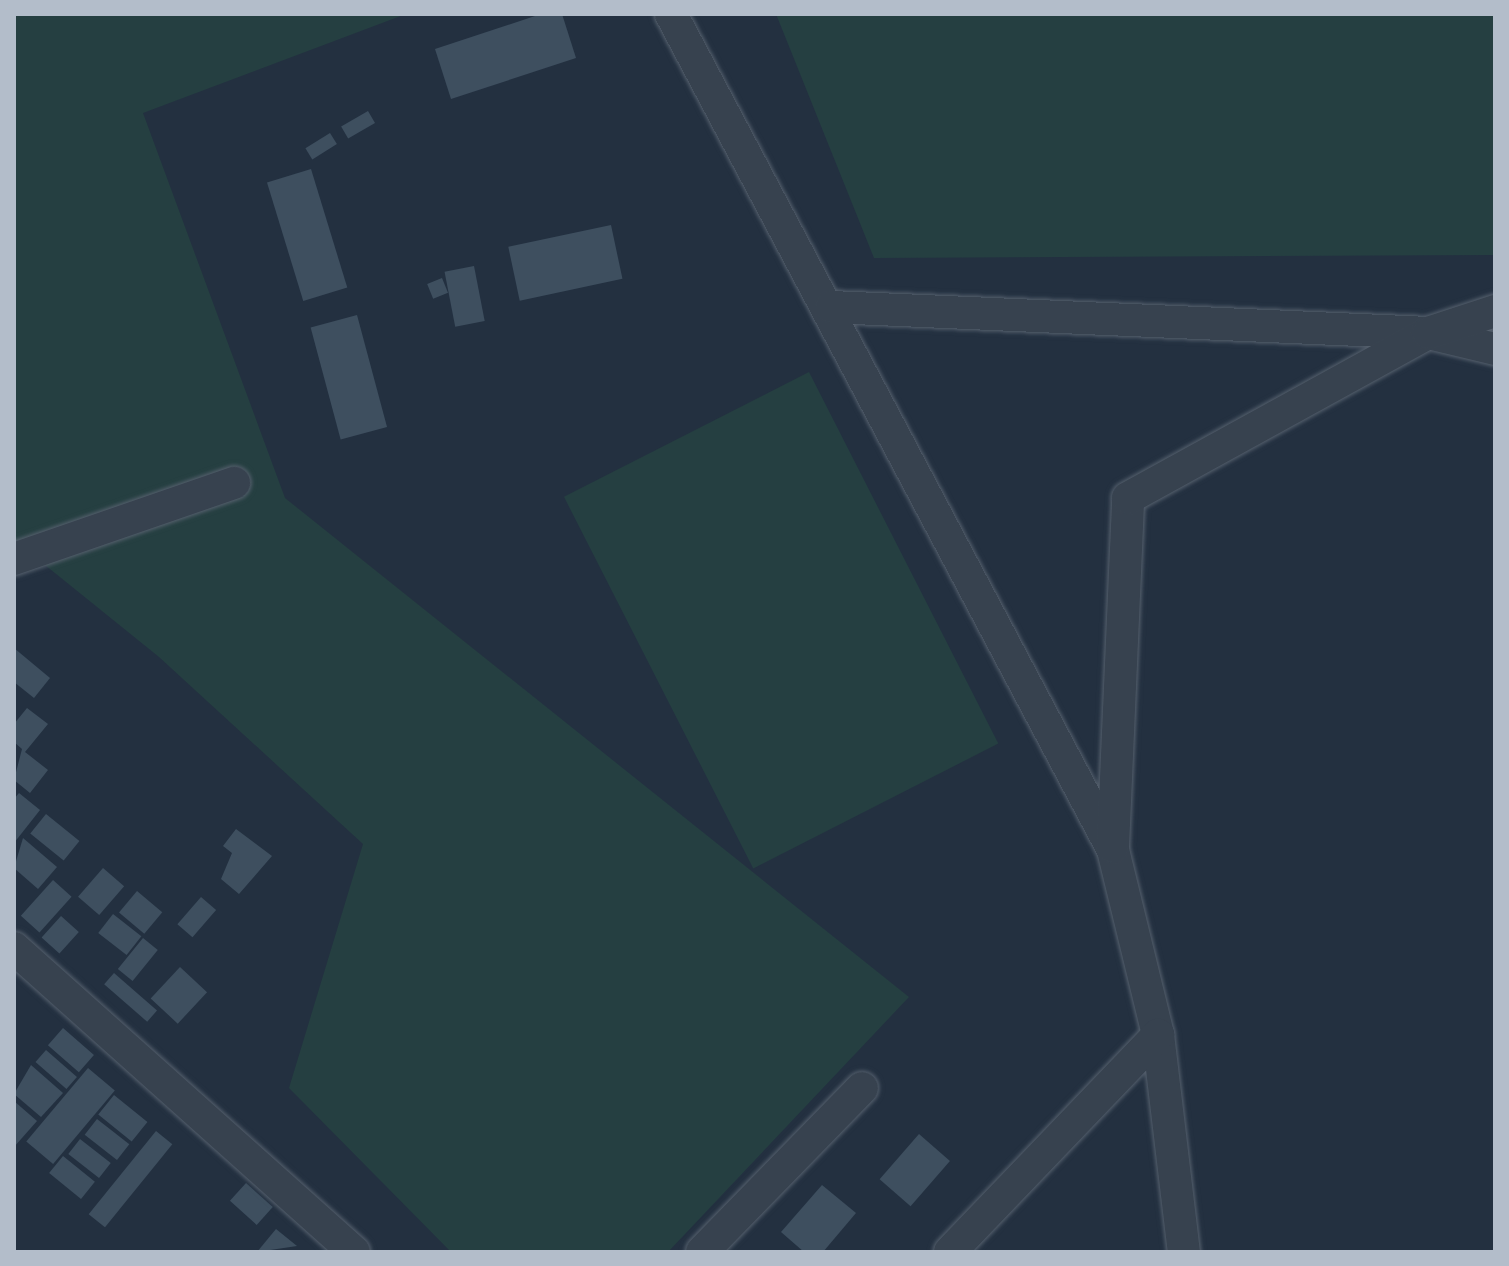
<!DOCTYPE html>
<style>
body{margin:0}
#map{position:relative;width:1509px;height:1266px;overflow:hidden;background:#233040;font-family:Rubik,sans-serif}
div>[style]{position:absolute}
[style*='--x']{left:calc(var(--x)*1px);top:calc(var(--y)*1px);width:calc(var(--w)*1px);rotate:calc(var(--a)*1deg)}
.green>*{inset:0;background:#253f41;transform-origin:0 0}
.building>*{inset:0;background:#3e4f5f;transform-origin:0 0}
.roads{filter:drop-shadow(0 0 2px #55606d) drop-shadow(0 0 2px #55606d)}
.minor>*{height:32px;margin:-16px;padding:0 16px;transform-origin:16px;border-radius:16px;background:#37424f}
span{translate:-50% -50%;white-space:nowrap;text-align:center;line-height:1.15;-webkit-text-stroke:8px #1c2734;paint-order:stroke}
.frame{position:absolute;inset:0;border:16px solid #b3bdca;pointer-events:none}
</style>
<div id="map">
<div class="green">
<div style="clip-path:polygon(14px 14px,406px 14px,143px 113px,285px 498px,909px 997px,668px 1252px,451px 1252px,289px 1088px,363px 844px,159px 657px,14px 540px)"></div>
<div style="clip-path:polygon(776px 14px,1495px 14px,1495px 255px,874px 258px)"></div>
<div style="left:809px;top:372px;width:417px;height:275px;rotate:63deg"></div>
</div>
<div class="building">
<div style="clip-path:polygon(541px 14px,562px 14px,576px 58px,451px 99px,435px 49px)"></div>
<div style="left:368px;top:111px;width:14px;height:31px;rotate:60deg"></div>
<div style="left:330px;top:133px;width:13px;height:29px;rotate:58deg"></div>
<div style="left:311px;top:169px;width:124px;height:46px;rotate:73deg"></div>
<div style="left:611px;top:225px;width:55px;height:105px;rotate:78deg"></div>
<div style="left:474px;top:266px;width:56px;height:30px;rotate:79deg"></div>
<div style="left:442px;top:278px;width:16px;height:16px;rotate:68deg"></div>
<div style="left:357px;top:315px;width:116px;height:48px;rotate:75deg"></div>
<div style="clip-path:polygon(14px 648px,50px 678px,34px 698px,14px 682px)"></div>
<div style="clip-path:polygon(27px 708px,48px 724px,25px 752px,48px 770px,30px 793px,14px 780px,22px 749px,14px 742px,14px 724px)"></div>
<div style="clip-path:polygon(19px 793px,40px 810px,14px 843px,14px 799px)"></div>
<div style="left:46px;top:814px;width:43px;height:25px;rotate:39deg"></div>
<div style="clip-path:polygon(236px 829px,272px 856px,239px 894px,221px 879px,232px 853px,223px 846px)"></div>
<div style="clip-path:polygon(23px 838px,57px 867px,38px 889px,14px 868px)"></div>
<div style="left:103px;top:868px;width:28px;height:38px;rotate:41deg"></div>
<div style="left:53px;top:880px;width:25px;height:48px;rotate:42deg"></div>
<div style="left:137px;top:891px;width:33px;height:28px;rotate:40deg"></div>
<div style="left:201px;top:897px;width:20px;height:36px;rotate:41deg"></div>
<div style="left:113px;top:914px;width:36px;height:24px;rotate:38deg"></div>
<div style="left:61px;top:916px;width:24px;height:29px;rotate:42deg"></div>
<div style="left:143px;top:938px;width:19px;height:40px;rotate:39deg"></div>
<div style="left:180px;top:967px;width:37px;height:43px;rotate:43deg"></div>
<div style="left:114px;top:973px;width:57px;height:15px;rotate:41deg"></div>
<div style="left:63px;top:1028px;width:41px;height:23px;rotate:41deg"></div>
<div style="left:46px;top:1050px;width:41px;height:16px;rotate:41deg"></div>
<div style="clip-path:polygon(31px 1065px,63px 1093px,41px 1117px,14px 1094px)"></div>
<div style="left:88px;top:1068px;width:35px;height:96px;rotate:40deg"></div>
<div style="left:114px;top:1095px;width:43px;height:25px;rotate:39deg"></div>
<div style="clip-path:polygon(14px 1101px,37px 1121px,14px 1147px)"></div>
<div style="left:97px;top:1119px;width:41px;height:20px;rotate:38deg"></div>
<div style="left:156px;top:1131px;width:21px;height:107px;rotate:39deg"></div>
<div style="left:919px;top:1134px;width:41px;height:60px;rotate:41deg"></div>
<div style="left:80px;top:1139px;width:39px;height:19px;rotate:38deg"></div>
<div style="left:63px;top:1156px;width:41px;height:22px;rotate:39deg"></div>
<div style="left:246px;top:1183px;width:36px;height:24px;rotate:42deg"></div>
<div style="clip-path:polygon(822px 1185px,856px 1213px,823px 1252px,804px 1252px,781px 1232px)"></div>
<div style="clip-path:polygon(276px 1229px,297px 1246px,257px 1252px)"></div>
</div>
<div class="roads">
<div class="minor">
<div style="--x:671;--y:14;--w:946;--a:62.13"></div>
<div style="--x:1113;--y:850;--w:190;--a:76.3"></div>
<div style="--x:1158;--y:1035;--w:219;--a:83.2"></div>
<div style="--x:831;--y:307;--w:598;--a:2.49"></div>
<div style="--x:1428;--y:333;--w:69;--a:13.4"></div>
<div style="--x:14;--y:559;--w:233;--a:-19.1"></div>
<div style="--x:1113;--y:847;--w:349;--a:-87.5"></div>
<div style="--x:1128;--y:498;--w:342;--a:-28.8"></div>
<div style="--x:1428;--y:333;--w:71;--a:-18.2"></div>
<div style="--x:14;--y:948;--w:456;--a:41.8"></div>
<div style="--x:702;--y:1252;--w:229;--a:-45.7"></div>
<div style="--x:950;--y:1252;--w:301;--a:-46.2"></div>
</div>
</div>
<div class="frame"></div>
</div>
